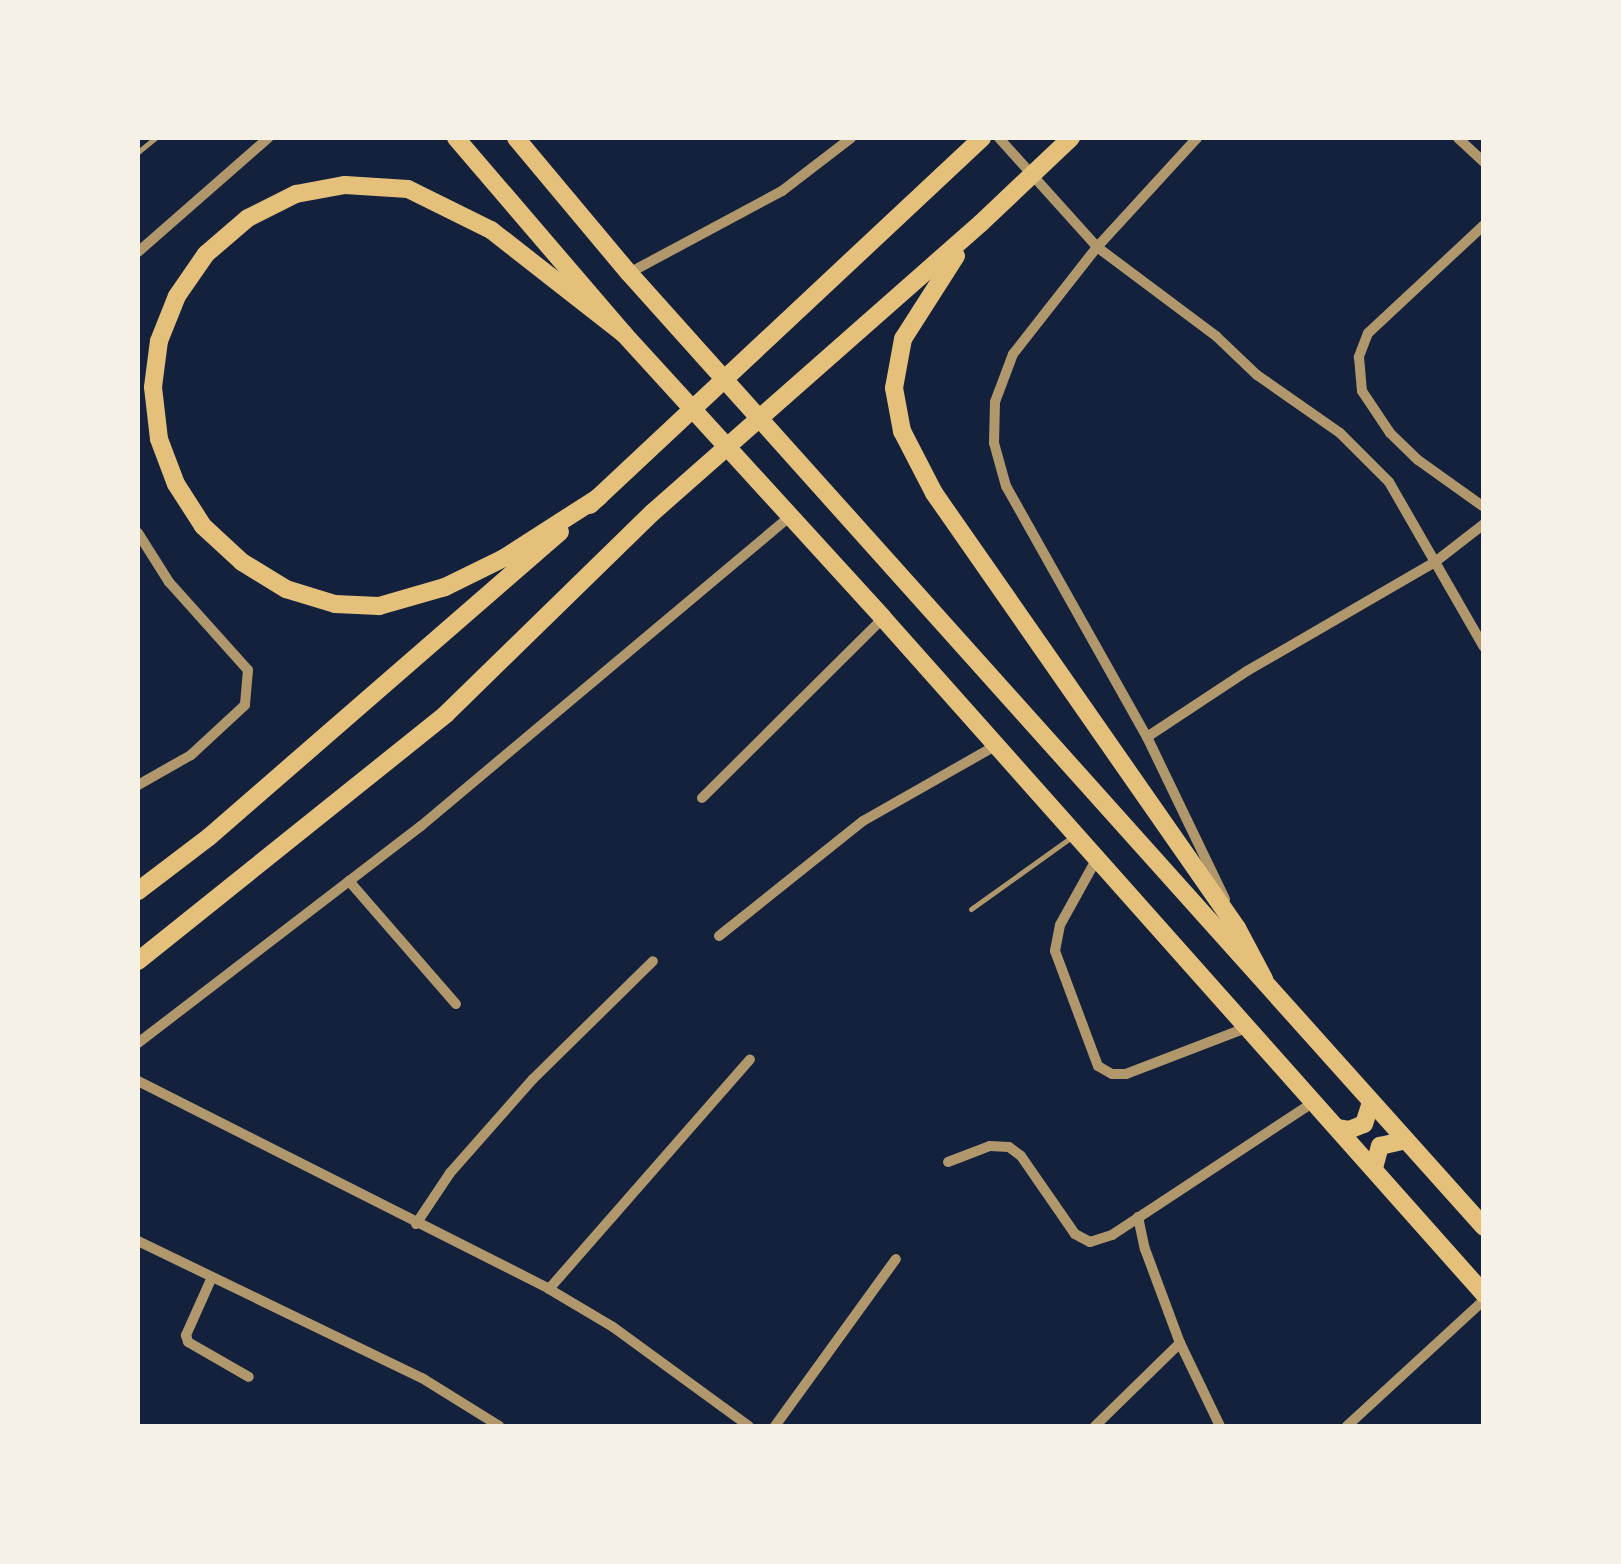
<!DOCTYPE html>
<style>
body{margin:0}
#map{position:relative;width:1621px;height:1564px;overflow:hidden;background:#14213d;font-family:"Archivo Narrow",sans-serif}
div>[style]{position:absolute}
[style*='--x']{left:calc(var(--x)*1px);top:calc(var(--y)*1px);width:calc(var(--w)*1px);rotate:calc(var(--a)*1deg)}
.service>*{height:5px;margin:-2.5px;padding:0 2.5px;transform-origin:2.5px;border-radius:2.5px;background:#b1986c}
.minor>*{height:10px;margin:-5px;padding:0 5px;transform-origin:5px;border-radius:5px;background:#b1986c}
.primary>*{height:18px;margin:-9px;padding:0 9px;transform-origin:9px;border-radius:9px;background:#e5c07b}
.trunk>*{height:18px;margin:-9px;padding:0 9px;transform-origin:9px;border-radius:9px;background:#e5c07b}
span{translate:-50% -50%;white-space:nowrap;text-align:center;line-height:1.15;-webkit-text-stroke:8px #f6f1e7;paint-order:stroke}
.frame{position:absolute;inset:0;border:140px solid #f6f1e7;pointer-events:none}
</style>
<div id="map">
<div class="service">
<div style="--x:138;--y:152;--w:22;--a:-39"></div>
<div style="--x:971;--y:909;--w:122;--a:-35.6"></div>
</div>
<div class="minor">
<div style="--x:999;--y:138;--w:147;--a:48"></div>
<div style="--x:1097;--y:247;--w:149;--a:36.8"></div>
<div style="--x:1216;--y:336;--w:57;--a:43.6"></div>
<div style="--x:1257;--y:375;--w:101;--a:34.9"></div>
<div style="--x:1340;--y:433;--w:69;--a:45"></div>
<div style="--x:1389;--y:482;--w:190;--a:60.1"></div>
<div style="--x:1197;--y:138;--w:148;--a:132.5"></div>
<div style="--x:1097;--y:247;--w:136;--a:128.1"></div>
<div style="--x:1013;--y:354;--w:51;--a:110.6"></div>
<div style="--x:995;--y:402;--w:41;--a:91.4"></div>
<div style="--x:994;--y:443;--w:45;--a:74.4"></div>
<div style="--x:1006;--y:486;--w:288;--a:60.7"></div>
<div style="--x:1147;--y:737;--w:180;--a:64.3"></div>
<div style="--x:1458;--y:138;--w:35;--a:43"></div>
<div style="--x:1484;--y:225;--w:158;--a:137"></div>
<div style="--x:1368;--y:333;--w:26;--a:111"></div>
<div style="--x:1359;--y:357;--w:34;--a:85"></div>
<div style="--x:1362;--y:391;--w:50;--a:56.3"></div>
<div style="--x:1390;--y:433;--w:39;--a:44"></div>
<div style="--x:1418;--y:460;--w:81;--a:35.5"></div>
<div style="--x:138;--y:252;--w:173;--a:-41.2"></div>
<div style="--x:629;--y:273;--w:174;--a:-28.2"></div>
<div style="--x:782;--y:191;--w:87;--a:-37.5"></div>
<div style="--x:138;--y:533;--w:58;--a:57.7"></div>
<div style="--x:169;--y:582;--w:118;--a:48.1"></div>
<div style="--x:248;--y:670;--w:35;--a:95"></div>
<div style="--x:245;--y:705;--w:74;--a:137.2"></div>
<div style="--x:191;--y:755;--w:61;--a:150.5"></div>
<div style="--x:1147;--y:737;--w:120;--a:-33.4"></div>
<div style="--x:1247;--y:671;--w:217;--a:-30.1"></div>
<div style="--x:1435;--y:562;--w:62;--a:-37.8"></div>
<div style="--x:702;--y:798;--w:255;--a:-44.8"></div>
<div style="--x:1096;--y:860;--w:74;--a:119"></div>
<div style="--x:1060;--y:925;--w:26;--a:101"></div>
<div style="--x:1055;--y:951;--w:123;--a:69.5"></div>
<div style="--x:1098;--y:1066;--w:16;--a:30"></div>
<div style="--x:1112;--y:1074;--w:14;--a:0"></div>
<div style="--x:1126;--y:1074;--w:129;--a:-21"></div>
<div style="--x:349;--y:881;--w:163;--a:49"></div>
<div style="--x:719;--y:936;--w:184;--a:-38.6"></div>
<div style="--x:863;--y:821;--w:152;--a:-29.6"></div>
<div style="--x:138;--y:1043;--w:357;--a:-37.5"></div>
<div style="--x:421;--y:826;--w:483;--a:-40"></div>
<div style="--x:138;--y:1081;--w:461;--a:26.8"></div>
<div style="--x:549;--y:1289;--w:74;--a:30.7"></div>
<div style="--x:613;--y:1327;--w:168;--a:36.1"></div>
<div style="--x:948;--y:1162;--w:45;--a:-20.9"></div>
<div style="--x:990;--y:1146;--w:19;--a:3"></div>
<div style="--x:1009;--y:1147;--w:15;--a:37"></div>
<div style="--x:1021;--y:1156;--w:95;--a:55.3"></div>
<div style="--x:1075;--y:1234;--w:17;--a:28"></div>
<div style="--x:1090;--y:1242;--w:23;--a:-18"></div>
<div style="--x:1112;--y:1235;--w:240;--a:-33.4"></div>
<div style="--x:1138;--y:1217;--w:33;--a:78"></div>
<div style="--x:1145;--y:1249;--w:100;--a:69.6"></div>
<div style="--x:1180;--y:1343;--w:92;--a:64.3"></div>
<div style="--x:416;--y:1224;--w:61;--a:-56.3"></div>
<div style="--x:450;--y:1173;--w:125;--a:-48.6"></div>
<div style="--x:533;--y:1079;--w:168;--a:-44.5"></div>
<div style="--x:138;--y:1241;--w:315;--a:25.8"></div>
<div style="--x:422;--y:1378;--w:91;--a:31.9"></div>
<div style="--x:212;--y:1277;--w:64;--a:114.1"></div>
<div style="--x:186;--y:1335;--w:7;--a:74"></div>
<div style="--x:188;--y:1342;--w:70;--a:29.8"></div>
<div style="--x:549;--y:1289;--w:305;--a:-48.8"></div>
<div style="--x:775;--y:1426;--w:206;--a:-54.1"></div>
<div style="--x:1095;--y:1426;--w:119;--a:-44.3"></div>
<div style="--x:1347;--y:1426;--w:186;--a:-42.6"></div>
</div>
<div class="primary">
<div style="--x:456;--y:138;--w:258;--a:49.4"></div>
<div style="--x:624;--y:334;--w:384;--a:47.6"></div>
<div style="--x:883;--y:618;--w:905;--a:48.36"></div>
<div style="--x:516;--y:138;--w:176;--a:50.1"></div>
<div style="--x:629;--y:273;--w:1281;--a:48.13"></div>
<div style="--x:1338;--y:1128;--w:11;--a:10"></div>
<div style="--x:1349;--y:1130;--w:16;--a:-22"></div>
<div style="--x:1364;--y:1124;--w:23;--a:-72"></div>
<div style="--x:1374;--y:1168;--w:23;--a:-75"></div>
<div style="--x:1380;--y:1146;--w:26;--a:-13"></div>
</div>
<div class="trunk">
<div style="--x:956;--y:256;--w:98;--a:122.6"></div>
<div style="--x:903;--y:339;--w:50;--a:100.4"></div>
<div style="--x:894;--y:388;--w:44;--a:79.5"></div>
<div style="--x:902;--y:431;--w:70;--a:62.7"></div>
<div style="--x:934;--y:493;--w:530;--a:55.14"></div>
<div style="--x:1237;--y:928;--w:58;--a:62.1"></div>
<div style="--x:599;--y:497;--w:113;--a:147.3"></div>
<div style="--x:504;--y:558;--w:66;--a:153.8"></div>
<div style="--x:445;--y:587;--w:69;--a:163.9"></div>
<div style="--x:379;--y:606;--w:44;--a:-177.4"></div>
<div style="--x:335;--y:604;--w:51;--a:-163"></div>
<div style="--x:286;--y:589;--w:52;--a:-148.5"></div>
<div style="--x:242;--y:562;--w:53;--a:-137.3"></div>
<div style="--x:203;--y:526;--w:50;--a:-122.7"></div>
<div style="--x:176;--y:484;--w:48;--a:-110.7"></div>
<div style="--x:159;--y:439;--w:52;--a:-96.6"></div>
<div style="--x:153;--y:387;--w:46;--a:-82.6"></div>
<div style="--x:159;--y:341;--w:48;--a:-68.2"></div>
<div style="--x:177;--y:296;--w:51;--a:-55.4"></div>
<div style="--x:206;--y:254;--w:55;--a:-40.6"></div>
<div style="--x:248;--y:218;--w:54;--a:-26.6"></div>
<div style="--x:296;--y:194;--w:50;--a:-10.4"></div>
<div style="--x:345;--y:185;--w:63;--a:3.6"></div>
<div style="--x:408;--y:189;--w:93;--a:26.3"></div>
<div style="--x:491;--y:230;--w:169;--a:38"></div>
<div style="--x:590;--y:505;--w:537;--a:-43.11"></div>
<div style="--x:138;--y:891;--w:89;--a:-37.3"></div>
<div style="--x:209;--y:837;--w:465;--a:-41"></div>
<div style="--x:138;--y:961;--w:395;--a:-38.7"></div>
<div style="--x:446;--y:714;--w:288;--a:-44.3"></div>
<div style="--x:652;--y:513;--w:439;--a:-41.4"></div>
<div style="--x:981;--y:223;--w:124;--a:-43.4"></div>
</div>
<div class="frame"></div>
</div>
